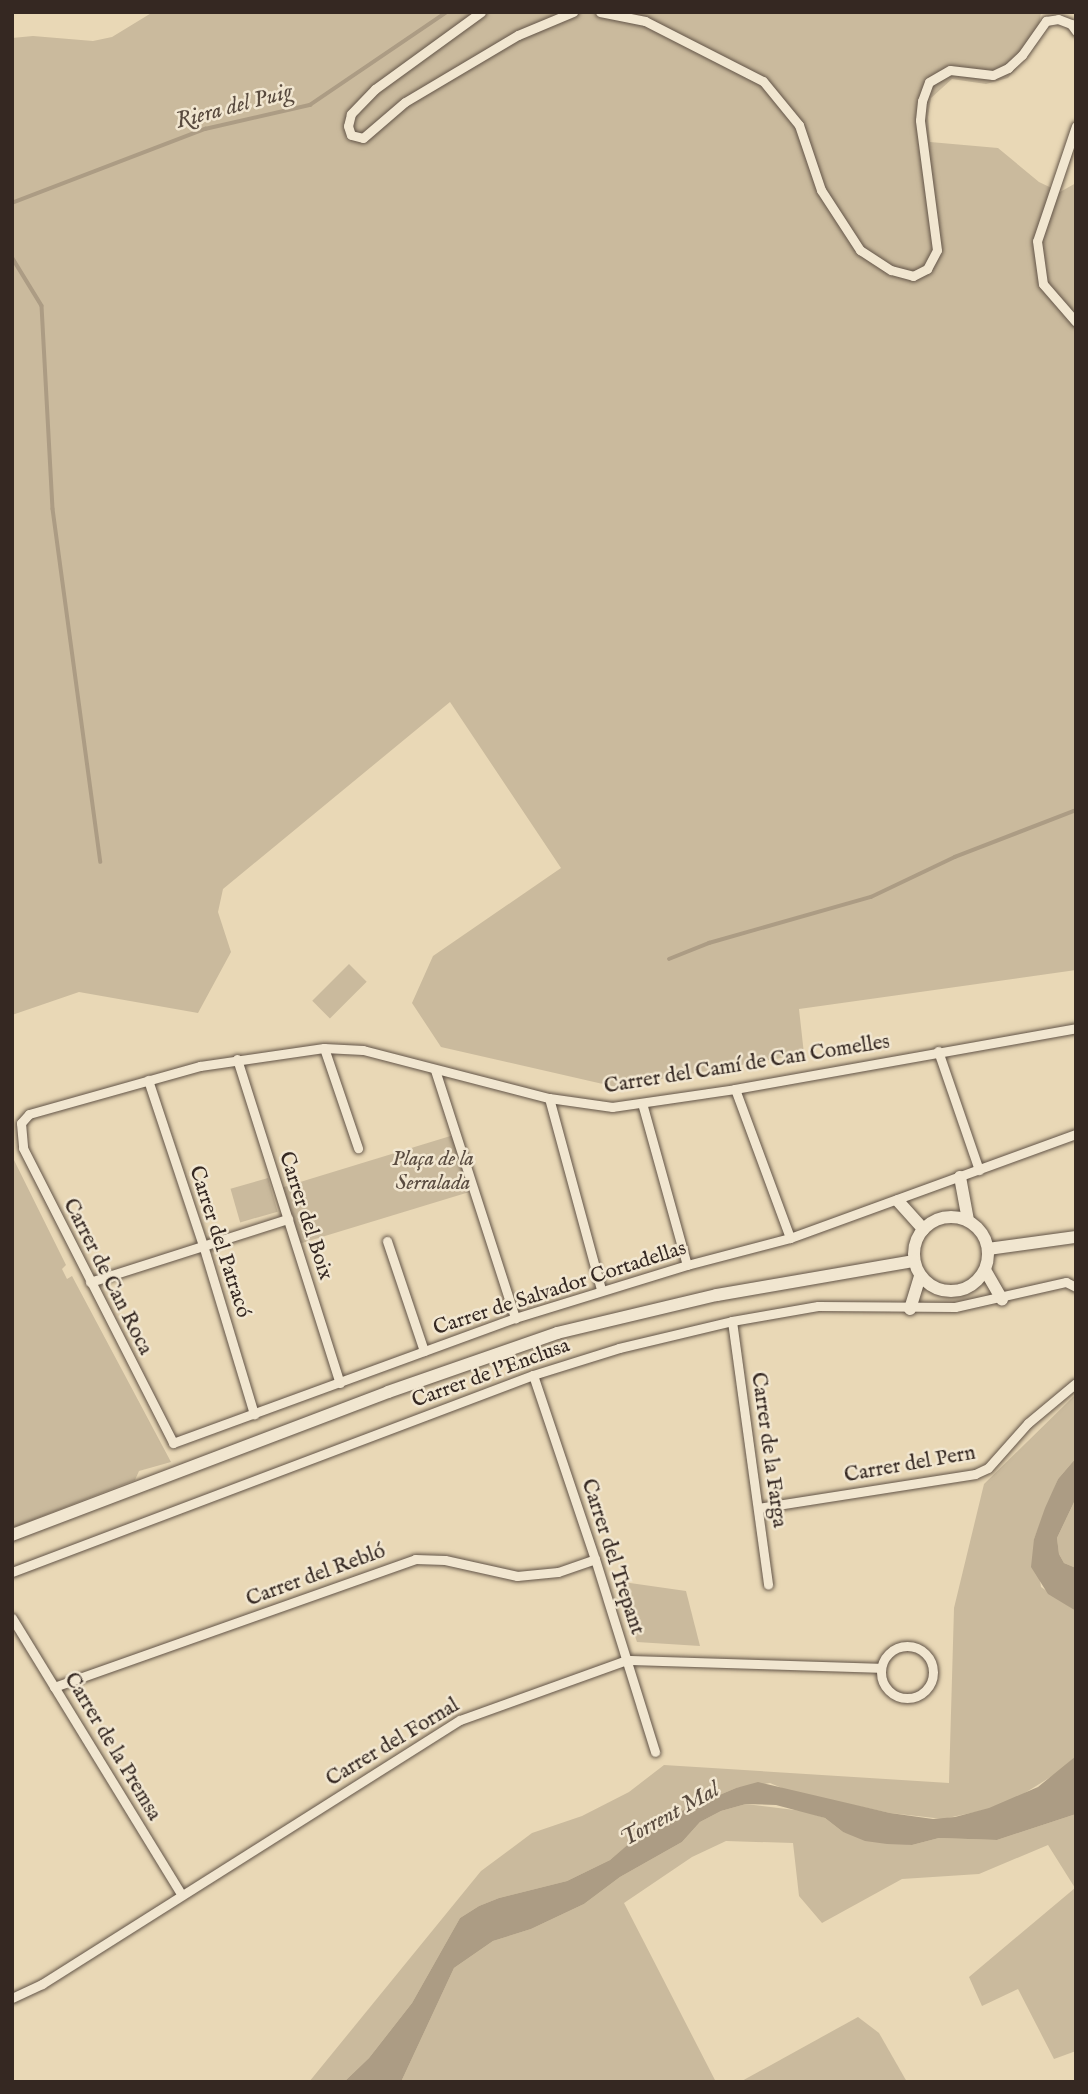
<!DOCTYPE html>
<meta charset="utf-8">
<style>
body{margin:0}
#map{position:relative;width:1088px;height:2094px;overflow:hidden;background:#e9d8b6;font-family:"IM FELL English",serif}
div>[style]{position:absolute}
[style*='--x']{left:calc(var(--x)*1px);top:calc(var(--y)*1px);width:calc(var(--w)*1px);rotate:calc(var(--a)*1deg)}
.green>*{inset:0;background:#caba9d;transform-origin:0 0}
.water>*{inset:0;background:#ac9c84}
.stream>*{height:3.5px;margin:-1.75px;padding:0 1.75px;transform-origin:1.75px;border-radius:1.75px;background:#ac9c84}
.roads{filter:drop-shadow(0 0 2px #625447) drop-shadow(0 0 2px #625447)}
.minor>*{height:9px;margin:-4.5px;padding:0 4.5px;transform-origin:4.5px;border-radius:4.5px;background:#f1e6d0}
.minor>.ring{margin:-4.5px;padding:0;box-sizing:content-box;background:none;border:9px solid #f1e6d0;border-radius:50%}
.tertiary>*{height:12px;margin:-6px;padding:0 6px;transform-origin:6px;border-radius:6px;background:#f1e6d0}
.tertiary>.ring{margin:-6px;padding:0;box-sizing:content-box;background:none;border:12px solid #f1e6d0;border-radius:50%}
span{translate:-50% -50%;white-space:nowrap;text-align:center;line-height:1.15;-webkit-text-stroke:5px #f1e6d0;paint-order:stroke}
.street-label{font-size:21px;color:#352822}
.park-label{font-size:21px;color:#5a4c41;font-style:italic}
.water-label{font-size:23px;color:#594b3f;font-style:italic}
.frame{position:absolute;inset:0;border:14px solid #352822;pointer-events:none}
</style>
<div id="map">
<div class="green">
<div style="clip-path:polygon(153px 12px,1041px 12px,1036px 45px,1008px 78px,986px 84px,952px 79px,931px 98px,928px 117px,930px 142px,998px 148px,1039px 182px,1060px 192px,1076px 183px,1076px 970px,799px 1009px,804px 1054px,616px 1087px,441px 1047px,412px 1003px,433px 956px,561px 868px,450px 702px,223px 889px,218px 912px,231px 952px,198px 1013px,79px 992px,12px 1015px,12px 38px,33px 36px,93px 41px,112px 37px)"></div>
<div style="left:349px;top:964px;width:25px;height:52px;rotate:45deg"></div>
<div style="left:457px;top:1134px;width:59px;height:187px;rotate:73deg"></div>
<div style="clip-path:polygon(12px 1156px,66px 1265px,62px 1269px,67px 1279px,72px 1276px,171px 1462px,139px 1471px,135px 1480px,12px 1528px)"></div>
<div style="left:268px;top:1178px;width:35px;height:39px;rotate:74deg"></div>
<div style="clip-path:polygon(1076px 1394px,1076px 1458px,1058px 1479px,1034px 1539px,1041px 1587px,1076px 1611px,1076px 1756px,1057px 1773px,1020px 1796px,989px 1809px,943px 1819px,890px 1813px,789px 1791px,770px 1783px,736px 1788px,654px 1823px,610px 1860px,567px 1881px,499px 1898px,479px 1906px,460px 1918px,412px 2003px,369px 2058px,344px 2082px,309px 2082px,481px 1871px,532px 1833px,582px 1816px,629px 1792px,664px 1765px,949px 1783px,954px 1608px,984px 1484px)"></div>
<div style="clip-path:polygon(1076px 1498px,1076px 1568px,1064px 1563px,1059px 1554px,1057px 1538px)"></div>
<div style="clip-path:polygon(616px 1581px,686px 1591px,700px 1646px,637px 1642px)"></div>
<div style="clip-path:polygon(746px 1804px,803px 1811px,825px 1818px,843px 1832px,912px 1845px,939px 1838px,997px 1840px,1076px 1814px,1076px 2051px,1054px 2059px,1018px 1989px,982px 2006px,969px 1977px,1075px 1888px,1048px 1845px,979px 1874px,902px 1879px,822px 1923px,799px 1896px,793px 1843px,726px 1841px,692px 1857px,624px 1903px,716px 2082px,401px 2082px,454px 1968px,493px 1941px,531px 1929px,584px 1904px,620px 1877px,682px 1842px,700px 1822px,721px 1811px)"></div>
<div style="clip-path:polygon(858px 2017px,879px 2033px,907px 2082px,740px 2082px)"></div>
</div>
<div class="water">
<div style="clip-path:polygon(1076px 1458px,1076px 1498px,1057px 1538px,1059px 1554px,1064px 1563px,1076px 1568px,1076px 1611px,1048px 1594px,1031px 1567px,1034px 1539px,1045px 1508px,1058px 1479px)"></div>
<div style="clip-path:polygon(1076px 1756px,1076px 1814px,997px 1840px,939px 1838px,912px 1845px,887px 1844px,865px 1841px,843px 1832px,825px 1818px,776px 1805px,746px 1804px,721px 1811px,700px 1822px,682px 1842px,620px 1877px,584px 1904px,531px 1929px,493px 1941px,454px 1968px,401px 2082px,344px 2082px,369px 2058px,412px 2003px,460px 1918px,479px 1906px,499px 1898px,567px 1881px,610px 1860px,653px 1823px,736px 1788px,758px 1782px,890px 1813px,933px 1819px,955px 1817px,989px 1808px,1038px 1787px)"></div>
</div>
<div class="stream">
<div style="--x:12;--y:203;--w:207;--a:-21"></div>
<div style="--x:205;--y:129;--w:108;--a:-12.9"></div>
<div style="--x:310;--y:105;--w:166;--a:-34.2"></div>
<div style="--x:12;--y:257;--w:57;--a:58.5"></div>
<div style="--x:42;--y:306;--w:203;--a:86.9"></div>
<div style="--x:53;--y:509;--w:356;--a:82.3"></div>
<div style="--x:669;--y:959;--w:43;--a:-21.8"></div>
<div style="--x:709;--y:943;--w:168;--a:-15.9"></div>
<div style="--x:871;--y:897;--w:93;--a:-25.5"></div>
<div style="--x:955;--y:857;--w:130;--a:-21.2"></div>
</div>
<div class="roads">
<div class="minor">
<div style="--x:481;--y:12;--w:131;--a:144"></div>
<div style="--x:375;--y:89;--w:35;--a:134"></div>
<div style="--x:351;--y:114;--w:12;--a:104"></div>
<div style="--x:348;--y:126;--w:9;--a:72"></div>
<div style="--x:351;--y:135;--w:12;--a:14"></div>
<div style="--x:363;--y:138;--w:55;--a:-40.6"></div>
<div style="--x:405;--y:102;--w:131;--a:-30.7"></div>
<div style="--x:518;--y:35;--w:60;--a:-22.7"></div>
<div style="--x:600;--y:12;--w:46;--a:11.3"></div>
<div style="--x:645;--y:21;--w:132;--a:27"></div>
<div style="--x:763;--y:81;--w:57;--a:50.7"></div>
<div style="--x:799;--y:125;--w:69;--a:71.3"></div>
<div style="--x:821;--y:190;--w:72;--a:57"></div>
<div style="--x:860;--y:250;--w:37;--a:33"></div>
<div style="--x:891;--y:270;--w:23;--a:15"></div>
<div style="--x:913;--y:276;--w:16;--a:-27"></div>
<div style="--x:927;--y:269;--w:21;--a:-62"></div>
<div style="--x:937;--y:250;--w:131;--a:-97.5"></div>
<div style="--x:920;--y:120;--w:19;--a:-84"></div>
<div style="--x:922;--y:101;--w:20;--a:-70"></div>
<div style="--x:929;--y:82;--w:24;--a:-30"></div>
<div style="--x:950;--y:70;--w:43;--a:6.6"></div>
<div style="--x:993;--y:75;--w:17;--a:-25"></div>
<div style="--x:1008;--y:68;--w:19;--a:-43"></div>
<div style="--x:1022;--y:55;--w:42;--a:-54.8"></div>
<div style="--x:1046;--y:21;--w:12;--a:-9"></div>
<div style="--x:1058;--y:19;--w:14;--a:21"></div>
<div style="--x:1071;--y:24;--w:9;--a:54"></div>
<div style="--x:1076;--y:126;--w:121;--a:108.7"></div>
<div style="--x:1037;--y:241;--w:43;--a:82.1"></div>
<div style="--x:1043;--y:284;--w:50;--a:49"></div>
<div style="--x:324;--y:1048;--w:106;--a:71.2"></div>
<div style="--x:938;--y:1051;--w:126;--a:71"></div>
<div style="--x:237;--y:1059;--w:340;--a:72.4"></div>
<div style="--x:435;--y:1070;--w:261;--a:72.1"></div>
<div style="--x:148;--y:1080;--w:174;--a:71.6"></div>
<div style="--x:203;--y:1245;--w:177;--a:73.2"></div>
<div style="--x:735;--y:1089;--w:159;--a:69.7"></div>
<div style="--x:549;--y:1098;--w:199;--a:74.8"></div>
<div style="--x:642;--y:1103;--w:168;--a:74.5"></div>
<div style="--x:21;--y:1123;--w:25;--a:85"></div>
<div style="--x:23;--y:1148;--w:331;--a:63"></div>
<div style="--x:173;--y:1443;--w:364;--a:-20.1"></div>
<div style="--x:515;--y:1318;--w:180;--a:-17.1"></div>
<div style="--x:687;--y:1265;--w:106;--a:-14.7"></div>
<div style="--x:790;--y:1238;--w:304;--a:-20"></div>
<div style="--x:21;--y:1123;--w:12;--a:-48"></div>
<div style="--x:29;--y:1114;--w:178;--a:-15.7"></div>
<div style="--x:200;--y:1066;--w:125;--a:-8.3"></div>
<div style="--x:324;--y:1048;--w:39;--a:3"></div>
<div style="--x:363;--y:1050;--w:192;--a:14.5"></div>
<div style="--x:549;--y:1098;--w:64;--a:8.1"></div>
<div style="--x:612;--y:1107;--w:124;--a:-8.3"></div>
<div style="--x:735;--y:1089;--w:346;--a:-10.1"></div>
<div style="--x:387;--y:1241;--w:116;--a:71.4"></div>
<div style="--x:90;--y:1282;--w:208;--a:-17.7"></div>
<div style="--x:732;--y:1321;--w:266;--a:82.2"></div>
<div style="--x:533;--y:1375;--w:194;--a:71.4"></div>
<div style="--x:595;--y:1559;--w:202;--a:72.7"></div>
<div style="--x:758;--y:1508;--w:220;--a:-8.9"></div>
<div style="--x:975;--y:1474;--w:14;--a:-25"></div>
<div style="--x:988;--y:1468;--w:60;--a:-48.4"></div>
<div style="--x:1028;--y:1423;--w:62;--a:-39.8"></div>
<div style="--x:12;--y:1572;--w:557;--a:-20.71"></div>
<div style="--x:533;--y:1375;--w:90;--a:-17.4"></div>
<div style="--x:619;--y:1348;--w:116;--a:-13.4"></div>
<div style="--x:732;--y:1321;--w:87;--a:-9.9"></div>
<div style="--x:818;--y:1306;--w:137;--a:0.4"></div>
<div style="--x:955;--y:1307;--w:114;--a:-12.7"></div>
<div style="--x:1066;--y:1282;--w:11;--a:27"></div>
<div style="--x:12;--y:1618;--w:324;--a:58.5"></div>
<div class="ring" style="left:881px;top:1646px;width:43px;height:43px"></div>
<div style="--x:54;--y:1687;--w:383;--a:-19.5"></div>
<div style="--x:415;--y:1559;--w:30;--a:2"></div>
<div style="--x:445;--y:1560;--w:74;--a:12.5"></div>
<div style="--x:517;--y:1576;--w:41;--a:-5.6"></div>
<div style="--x:558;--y:1572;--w:39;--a:-19"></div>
<div style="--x:12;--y:1998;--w:33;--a:-25"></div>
<div style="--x:42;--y:1984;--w:494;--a:-32.3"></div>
<div style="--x:460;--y:1720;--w:177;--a:-19.8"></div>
<div style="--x:627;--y:1660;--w:254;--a:1.8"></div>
</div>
<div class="tertiary">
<div style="--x:960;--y:1177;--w:44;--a:79.5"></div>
<div style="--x:898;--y:1201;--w:38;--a:48"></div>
<div class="ring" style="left:914px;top:1217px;width:62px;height:62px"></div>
<div style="--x:988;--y:1249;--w:89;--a:-7.8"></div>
<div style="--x:985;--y:1270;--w:34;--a:60"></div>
<div style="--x:910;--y:1309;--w:34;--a:-73"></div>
<div style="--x:12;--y:1535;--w:402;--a:-20.8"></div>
<div style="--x:388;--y:1392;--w:179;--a:-19.2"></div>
<div style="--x:557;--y:1333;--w:164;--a:-13.4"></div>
<div style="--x:717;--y:1295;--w:200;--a:-9.8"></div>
</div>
</div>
<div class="street-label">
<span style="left:747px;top:1065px;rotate:-9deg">Carrer del Camí de Can Comelles</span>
<span style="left:305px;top:1216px;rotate:72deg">Carrer del Boix</span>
<span style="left:219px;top:1242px;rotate:72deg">Carrer del Patracó</span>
<span style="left:107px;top:1277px;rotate:63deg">Carrer de Can Roca</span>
<span style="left:560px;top:1289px;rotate:-18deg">Carrer de Salvador Cortadellas</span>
<span style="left:491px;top:1374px;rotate:-20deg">Carrer de l'Enclusa</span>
<span style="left:768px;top:1450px;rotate:82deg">Carrer de la Farga</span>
<span style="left:910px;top:1465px;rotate:-10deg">Carrer del Pern</span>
<span style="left:612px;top:1557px;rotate:72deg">Carrer del Trepant</span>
<span style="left:316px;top:1576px;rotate:-20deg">Carrer del Rebló</span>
<span style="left:393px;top:1743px;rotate:-31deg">Carrer del Fornal</span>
<span style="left:112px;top:1747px;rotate:59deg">Carrer de la Premsa</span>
</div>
<div class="park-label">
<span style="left:433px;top:1172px">Plaça de la<br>Serralada</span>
</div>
<div class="water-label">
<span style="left:234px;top:107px;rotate:-15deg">Riera del Puig</span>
<span style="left:670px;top:1815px;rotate:-29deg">Torrent Mal</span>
</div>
<div class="frame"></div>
</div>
